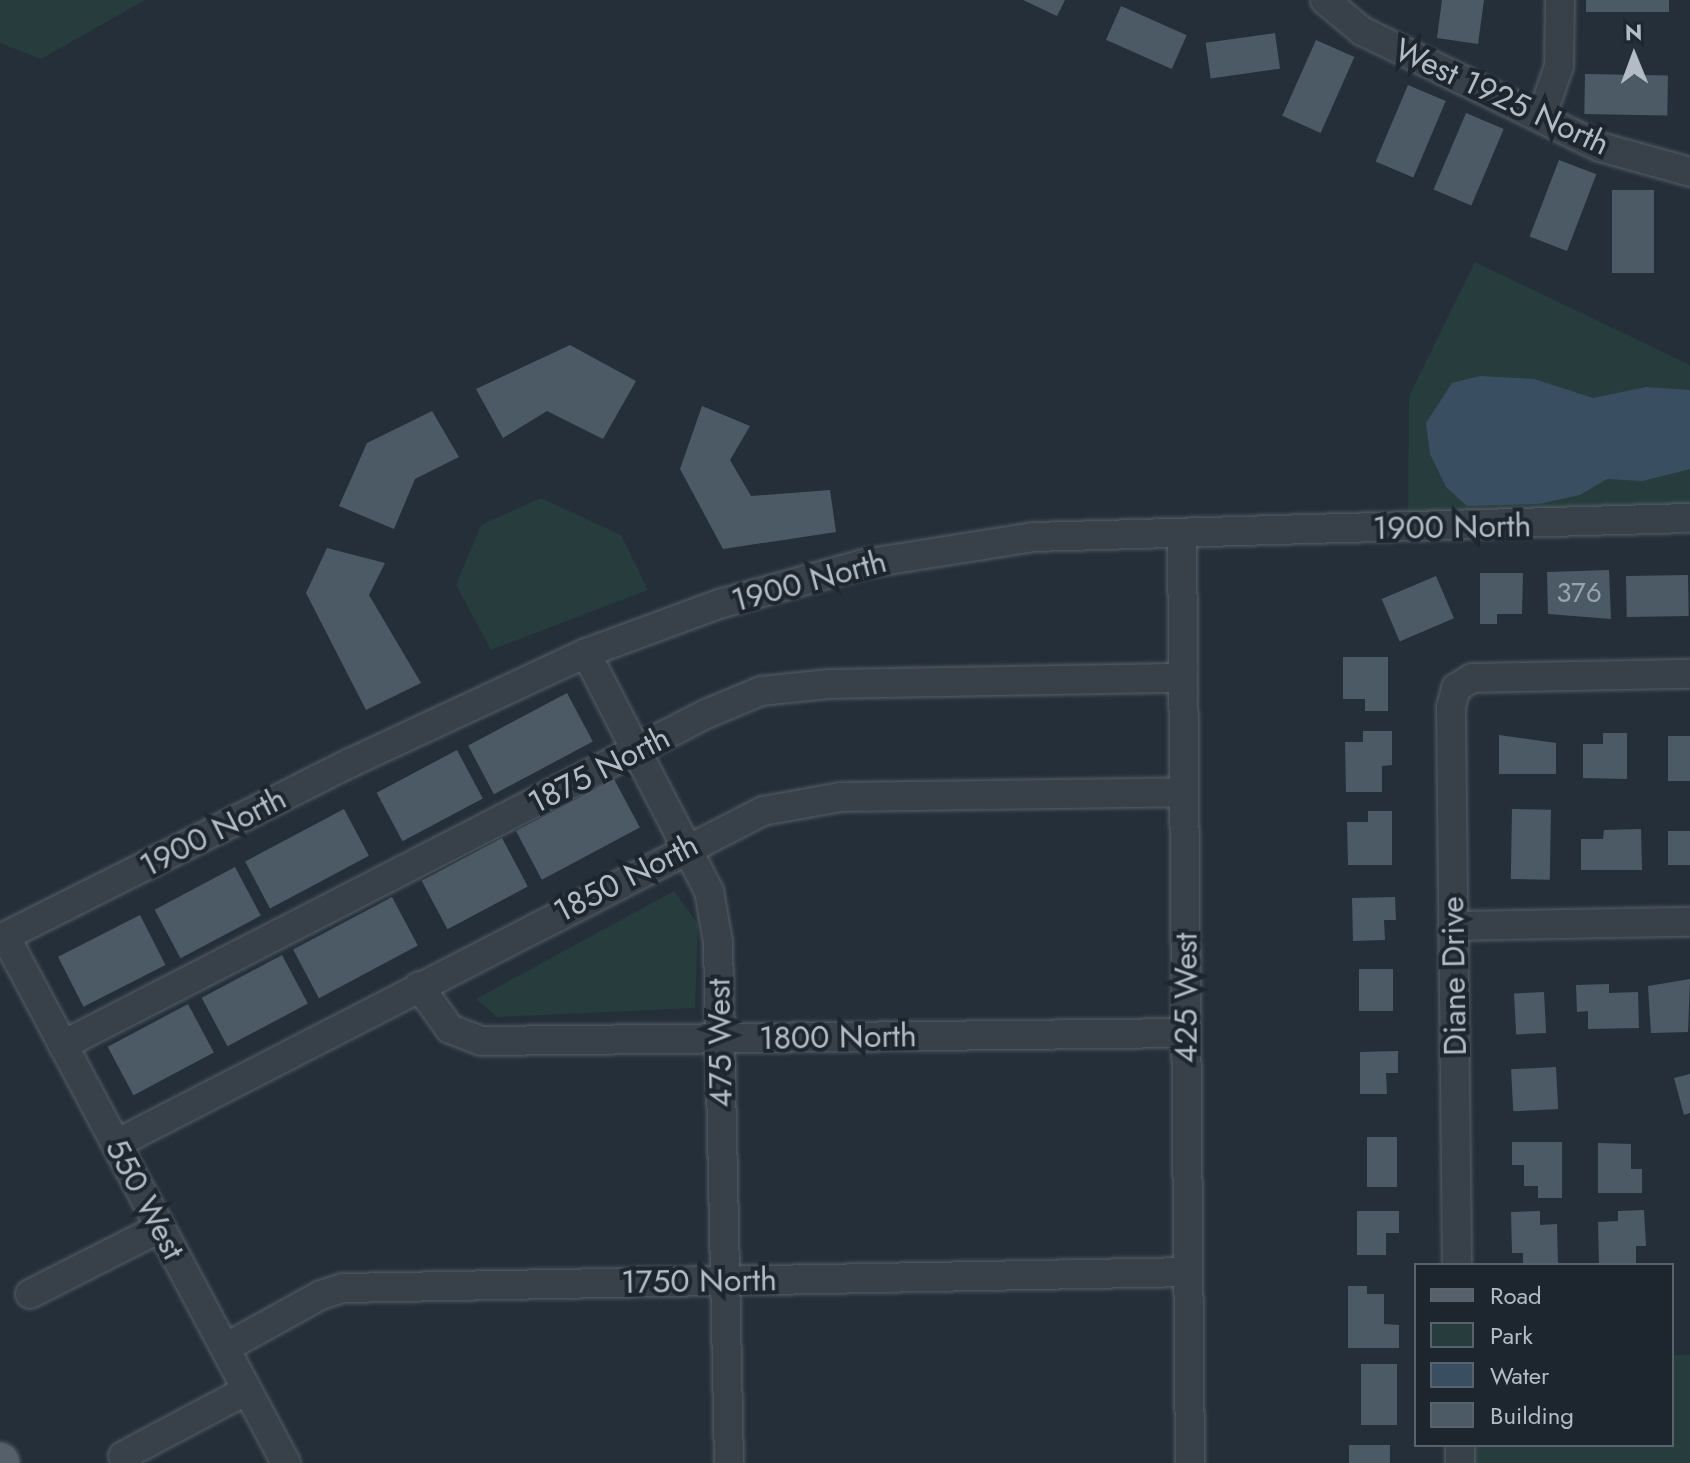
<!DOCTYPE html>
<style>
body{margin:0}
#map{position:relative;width:1690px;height:1463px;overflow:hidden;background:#242f3a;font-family:Jost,sans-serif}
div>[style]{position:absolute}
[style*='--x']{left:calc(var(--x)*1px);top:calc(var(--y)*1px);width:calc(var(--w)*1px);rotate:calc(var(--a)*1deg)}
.green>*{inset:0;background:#273c3c}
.water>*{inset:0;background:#3a4e62}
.building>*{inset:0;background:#4c5a65;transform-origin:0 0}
.roads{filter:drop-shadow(0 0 2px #565f68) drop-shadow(0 0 2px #565f68)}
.minor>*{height:28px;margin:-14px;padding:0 14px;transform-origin:14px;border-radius:14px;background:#38414a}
.major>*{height:36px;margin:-18px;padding:0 18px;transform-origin:18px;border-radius:18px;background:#56606a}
span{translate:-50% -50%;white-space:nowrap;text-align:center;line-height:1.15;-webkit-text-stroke:8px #1d262f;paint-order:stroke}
.number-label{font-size:28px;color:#99a4ae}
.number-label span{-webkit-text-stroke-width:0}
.street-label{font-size:32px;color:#b3bcc6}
.legend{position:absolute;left:1414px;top:1263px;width:260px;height:184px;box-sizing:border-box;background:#1d262f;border:2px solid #59626b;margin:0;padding:10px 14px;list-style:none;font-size:24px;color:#b3bcc6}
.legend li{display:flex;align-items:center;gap:16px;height:40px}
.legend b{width:40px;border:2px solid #59626b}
.north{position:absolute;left:1594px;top:16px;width:80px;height:80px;-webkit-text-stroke:6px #1d262f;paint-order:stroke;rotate:359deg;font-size:22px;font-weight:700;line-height:32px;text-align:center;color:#b3bcc6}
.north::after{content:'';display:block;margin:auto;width:28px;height:36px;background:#b3bcc6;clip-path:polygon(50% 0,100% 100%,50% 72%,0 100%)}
</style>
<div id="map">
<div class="green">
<div style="clip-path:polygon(0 0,145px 0,41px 59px,0 43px)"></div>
<div style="clip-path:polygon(1475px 262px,1690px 365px,1690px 507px,1408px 517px,1409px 396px)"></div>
<div style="clip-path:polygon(541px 498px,621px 535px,648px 590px,491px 650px,456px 585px,481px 525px)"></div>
<div style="clip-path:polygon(674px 891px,698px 924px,695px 1008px,497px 1017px,476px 999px)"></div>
<div style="clip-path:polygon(1672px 1355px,1690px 1355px,1690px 1463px,1474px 1463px,1473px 1445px,1672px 1445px)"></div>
</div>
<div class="water">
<div style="clip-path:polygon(1480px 376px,1534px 379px,1593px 398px,1646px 387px,1690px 390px,1690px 469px,1643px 481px,1607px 479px,1580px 495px,1539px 504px,1467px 506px,1446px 487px,1430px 454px,1426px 423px,1452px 383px)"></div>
</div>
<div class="building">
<div style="clip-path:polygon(1023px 0,1065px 0,1057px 16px)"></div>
<div style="clip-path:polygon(1442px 0,1484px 0,1478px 44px,1437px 38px)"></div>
<div style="left:1586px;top:0;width:83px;height:12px"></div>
<div style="left:1121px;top:6px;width:72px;height:37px;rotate:24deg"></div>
<div style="left:1275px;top:33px;width:36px;height:70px;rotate:82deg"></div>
<div style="left:1316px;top:40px;width:42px;height:83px;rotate:24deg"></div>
<div style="left:1585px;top:74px;width:83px;height:40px;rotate:1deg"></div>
<div style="left:1408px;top:85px;width:41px;height:83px;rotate:23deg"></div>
<div style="left:1466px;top:113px;width:41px;height:83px;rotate:23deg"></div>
<div style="left:1559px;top:160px;width:40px;height:82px;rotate:21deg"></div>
<div style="left:1612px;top:190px;width:42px;height:83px"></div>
<div style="clip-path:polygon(570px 345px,636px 381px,603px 439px,547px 411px,503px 438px,476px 389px)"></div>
<div style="clip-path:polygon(702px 406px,750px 426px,730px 460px,751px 496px,830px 490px,836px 532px,723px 549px,680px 469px)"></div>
<div style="clip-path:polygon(432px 411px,459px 457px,415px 479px,394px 529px,339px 506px,367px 443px)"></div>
<div style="clip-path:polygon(327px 548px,385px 563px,369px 595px,421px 683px,366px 710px,306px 593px)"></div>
<div style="clip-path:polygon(1609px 570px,1611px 619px,1548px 614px,1547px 572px)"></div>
<div style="clip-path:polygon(1480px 573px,1523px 573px,1522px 614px,1497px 614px,1497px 624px,1480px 624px)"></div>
<div style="left:1688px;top:575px;width:41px;height:62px;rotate:89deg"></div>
<div style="left:1436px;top:576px;width:46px;height:59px;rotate:67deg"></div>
<div style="clip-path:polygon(1343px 657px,1388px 657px,1388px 711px,1365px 711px,1365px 699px,1343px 699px)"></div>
<div style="left:567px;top:693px;width:55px;height:112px;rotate:62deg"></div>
<div style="clip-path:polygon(1363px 731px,1392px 731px,1392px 765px,1382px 766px,1382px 792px,1346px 792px,1345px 742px,1363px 742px)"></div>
<div style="clip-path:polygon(1603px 733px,1627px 733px,1627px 779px,1583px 778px,1583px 744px,1603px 744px)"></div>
<div style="clip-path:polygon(1499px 735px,1556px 743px,1556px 774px,1499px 774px)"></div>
<div style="left:1668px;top:736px;width:22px;height:45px"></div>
<div style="left:457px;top:750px;width:55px;height:91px;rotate:62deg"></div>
<div style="left:614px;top:779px;width:55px;height:111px;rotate:62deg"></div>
<div style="left:344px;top:809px;width:53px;height:112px;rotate:62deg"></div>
<div style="left:1512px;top:809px;width:39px;height:70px;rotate:1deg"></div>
<div style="clip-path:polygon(1368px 811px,1392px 811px,1392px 865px,1348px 865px,1347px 822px,1368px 822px)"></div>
<div style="clip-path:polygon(1641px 829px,1642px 870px,1581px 870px,1581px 839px,1603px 839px,1604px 830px)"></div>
<div style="left:1668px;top:831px;width:22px;height:34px"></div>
<div style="left:502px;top:838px;width:55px;height:91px;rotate:62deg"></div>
<div style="left:235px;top:867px;width:55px;height:91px;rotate:62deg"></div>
<div style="left:392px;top:897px;width:55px;height:112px;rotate:62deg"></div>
<div style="clip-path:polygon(1395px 897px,1396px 920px,1384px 920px,1385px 940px,1353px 941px,1352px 898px)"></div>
<div style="left:140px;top:915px;width:56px;height:92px;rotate:63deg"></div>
<div style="left:282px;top:955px;width:55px;height:91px;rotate:62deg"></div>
<div style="left:1359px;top:969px;width:34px;height:42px"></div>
<div style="clip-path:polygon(1690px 979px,1688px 1032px,1651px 1033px,1648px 986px)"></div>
<div style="clip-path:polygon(1609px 984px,1609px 993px,1638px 992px,1639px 1028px,1588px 1029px,1588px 1011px,1577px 1012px,1576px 985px)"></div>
<div style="left:1544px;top:992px;width:41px;height:30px;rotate:87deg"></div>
<div style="left:188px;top:1004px;width:55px;height:91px;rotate:62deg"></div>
<div style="clip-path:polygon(1398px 1051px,1398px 1073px,1386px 1073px,1387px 1094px,1360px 1094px,1360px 1052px)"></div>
<div style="left:1556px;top:1067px;width:42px;height:45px;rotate:87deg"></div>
<div style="clip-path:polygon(1690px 1074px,1690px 1113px,1684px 1115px,1674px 1078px)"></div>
<div style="left:1367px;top:1137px;width:30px;height:50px"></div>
<div style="clip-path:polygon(1512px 1142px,1562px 1142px,1562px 1198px,1538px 1198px,1538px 1186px,1524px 1186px,1524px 1165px,1512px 1165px)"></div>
<div style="clip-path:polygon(1598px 1143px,1631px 1144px,1631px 1169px,1642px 1169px,1642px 1193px,1598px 1193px)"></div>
<div style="clip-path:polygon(1644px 1210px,1646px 1246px,1636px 1246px,1636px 1265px,1599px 1265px,1598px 1222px,1618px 1221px,1618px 1211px)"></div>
<div style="clip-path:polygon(1357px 1211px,1399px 1211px,1399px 1233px,1386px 1233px,1386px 1255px,1357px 1255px)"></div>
<div style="clip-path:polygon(1540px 1211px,1540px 1225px,1557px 1224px,1558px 1265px,1523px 1265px,1523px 1253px,1512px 1253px,1511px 1212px)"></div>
<div style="clip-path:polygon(1348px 1286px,1367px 1286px,1367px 1294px,1384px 1294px,1384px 1324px,1399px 1325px,1399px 1348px,1348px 1348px)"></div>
<div style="left:1397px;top:1364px;width:61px;height:36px;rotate:90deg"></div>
<div style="left:1349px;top:1445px;width:41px;height:18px"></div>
</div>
<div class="roads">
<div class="minor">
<div style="--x:1325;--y:0;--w:48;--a:40"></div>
<div style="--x:1362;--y:31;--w:265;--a:26"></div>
<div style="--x:1600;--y:147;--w:93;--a:15.5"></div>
<div style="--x:1541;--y:118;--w:55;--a:-70.9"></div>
<div style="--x:1559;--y:66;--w:66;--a:-89.1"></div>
<div style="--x:1182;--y:534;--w:929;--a:89.51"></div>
<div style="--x:586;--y:653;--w:268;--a:62.7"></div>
<div style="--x:709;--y:891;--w:52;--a:80"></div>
<div style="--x:718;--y:942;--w:521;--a:88.79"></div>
<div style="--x:1453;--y:926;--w:237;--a:-1"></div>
<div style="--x:5;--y:936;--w:597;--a:61.93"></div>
<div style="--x:0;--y:939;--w:392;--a:-26.7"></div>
<div style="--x:350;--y:763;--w:260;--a:-25"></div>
<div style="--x:586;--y:653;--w:142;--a:-20.2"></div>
<div style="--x:719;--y:604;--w:149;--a:-15.5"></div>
<div style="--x:863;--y:564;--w:172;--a:-9"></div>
<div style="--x:1033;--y:537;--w:657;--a:-1.66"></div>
<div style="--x:419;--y:986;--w:53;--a:54.2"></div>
<div style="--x:450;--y:1029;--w:34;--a:21"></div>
<div style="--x:482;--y:1041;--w:704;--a:-0.65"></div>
<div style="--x:63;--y:1045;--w:723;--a:-27.24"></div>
<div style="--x:706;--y:714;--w:60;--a:-22.7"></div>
<div style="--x:761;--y:691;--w:68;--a:-5.9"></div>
<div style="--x:829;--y:684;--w:354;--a:-1"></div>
<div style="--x:116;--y:1144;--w:728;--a:-27.23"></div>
<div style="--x:763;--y:811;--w:79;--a:-10.2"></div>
<div style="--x:841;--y:797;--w:343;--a:-0.8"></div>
<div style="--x:1457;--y:1265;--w:558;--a:-90.62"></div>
<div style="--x:1451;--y:707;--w:20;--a:-75"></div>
<div style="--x:1456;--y:688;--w:19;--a:-32"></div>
<div style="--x:1472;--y:678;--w:218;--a:-1.1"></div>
<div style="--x:30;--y:1294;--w:146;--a:-26.9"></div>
<div style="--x:225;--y:1348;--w:110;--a:-28.9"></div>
<div style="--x:321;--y:1295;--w:23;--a:-18"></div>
<div style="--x:343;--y:1288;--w:845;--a:-1.08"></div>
<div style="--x:1460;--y:1445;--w:18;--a:90"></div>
<div style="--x:123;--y:1456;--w:140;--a:-28"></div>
</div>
<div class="major">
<div style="--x:0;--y:1461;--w:2;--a:63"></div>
</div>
</div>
<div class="number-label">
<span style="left:1579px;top:593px">376</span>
</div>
<div class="street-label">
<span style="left:1502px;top:97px;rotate:25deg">West 1925 North</span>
<span style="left:1452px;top:527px;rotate:-1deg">1900 North</span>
<span style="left:809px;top:581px;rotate:-15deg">1900 North</span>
<span style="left:599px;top:770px;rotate:-27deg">1875 North</span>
<span style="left:213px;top:832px;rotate:-27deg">1900 North</span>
<span style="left:626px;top:878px;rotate:-27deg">1850 North</span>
<span style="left:1454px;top:976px;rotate:-91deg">Diane Drive</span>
<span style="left:1186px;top:998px;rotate:-90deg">425 West</span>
<span style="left:838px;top:1037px;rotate:-1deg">1800 North</span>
<span style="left:720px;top:1043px;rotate:-91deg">475 West</span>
<span style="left:145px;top:1199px;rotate:62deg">550 West</span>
<span style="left:699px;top:1281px;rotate:-1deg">1750 North</span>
</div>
<ul class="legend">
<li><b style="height:10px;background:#56606a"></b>Road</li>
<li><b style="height:22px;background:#273c3c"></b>Park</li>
<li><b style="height:22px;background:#3a4e62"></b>Water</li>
<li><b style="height:22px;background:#4c5a65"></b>Building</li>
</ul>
<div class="north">N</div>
</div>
